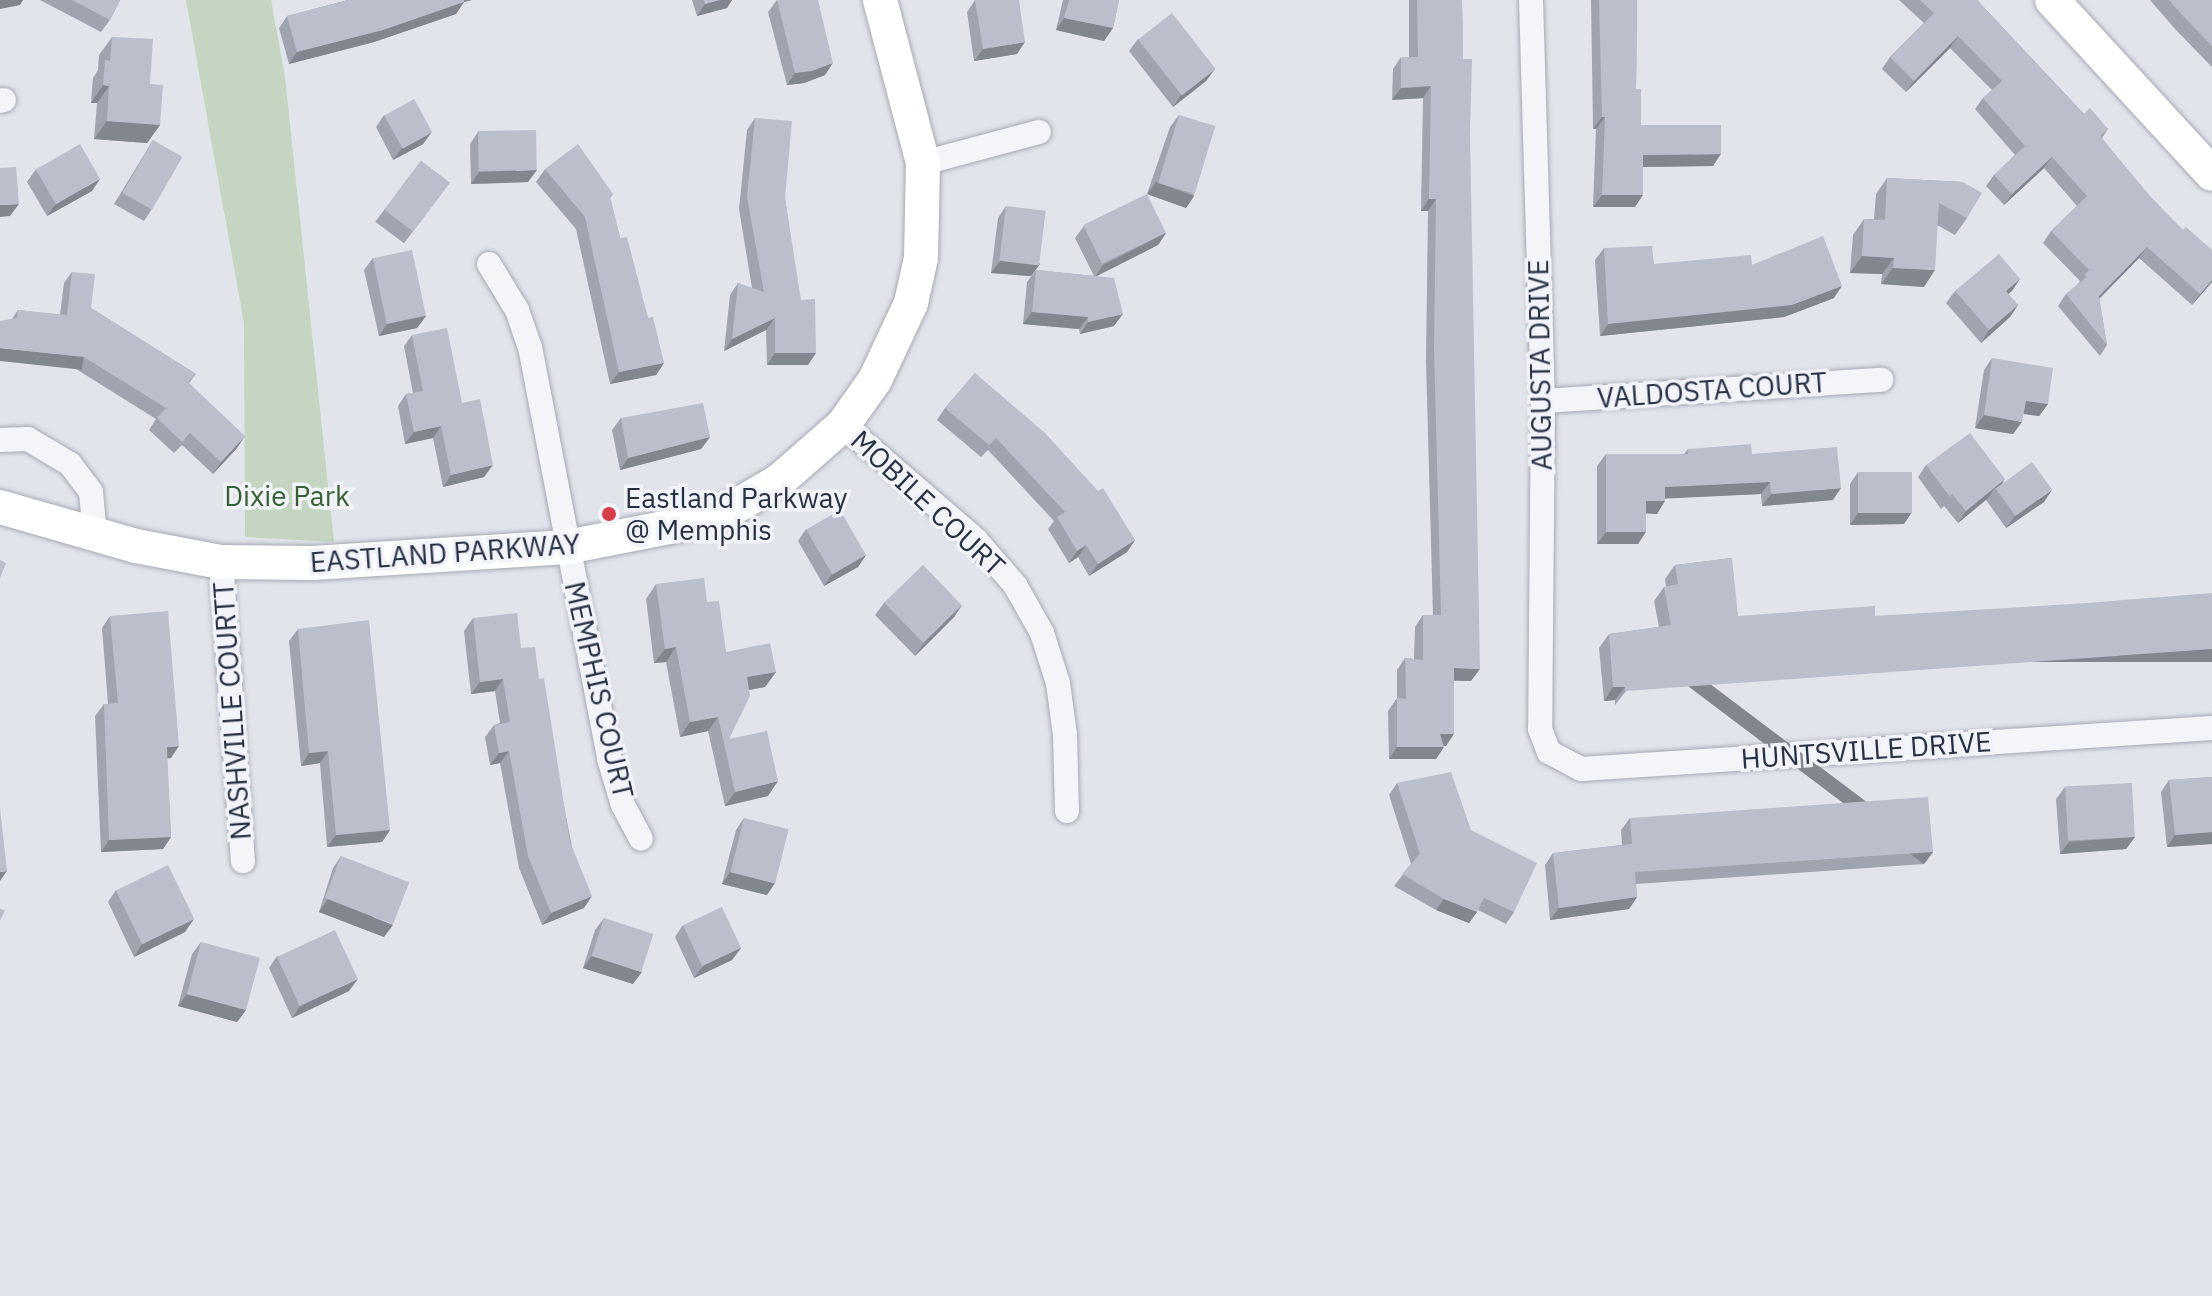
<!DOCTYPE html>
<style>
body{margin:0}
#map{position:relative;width:2212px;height:1296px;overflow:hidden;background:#e1e4eb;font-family:"IBM Plex Sans",sans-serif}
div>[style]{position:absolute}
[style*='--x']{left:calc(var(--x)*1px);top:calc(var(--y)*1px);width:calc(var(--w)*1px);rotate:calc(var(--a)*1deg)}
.green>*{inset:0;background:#c5d5c1}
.roads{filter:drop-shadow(0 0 2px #a6aab5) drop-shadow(0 0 2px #a6aab5)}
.street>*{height:24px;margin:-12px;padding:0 12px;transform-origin:12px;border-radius:12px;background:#f4f5f8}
.secondary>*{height:34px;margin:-17px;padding:0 17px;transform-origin:17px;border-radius:17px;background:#fff}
.wall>*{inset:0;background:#a0a4af;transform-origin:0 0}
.shaded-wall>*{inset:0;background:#82868e;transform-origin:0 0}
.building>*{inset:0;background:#babfcb;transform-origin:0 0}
.dots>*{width:22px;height:22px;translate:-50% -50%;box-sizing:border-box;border:4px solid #f1f3f8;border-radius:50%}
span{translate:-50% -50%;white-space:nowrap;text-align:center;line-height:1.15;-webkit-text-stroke:7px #f1f3f8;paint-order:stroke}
.street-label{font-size:28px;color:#283043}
.park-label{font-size:28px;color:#396034}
.poi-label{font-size:28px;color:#283043}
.left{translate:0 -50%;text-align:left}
</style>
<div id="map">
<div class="green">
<div style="clip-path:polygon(186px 0,271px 0,285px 77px,334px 542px,245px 537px,244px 323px)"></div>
</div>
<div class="roads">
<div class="street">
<div style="--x:1531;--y:0;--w:401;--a:88.3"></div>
<div style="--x:1543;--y:401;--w:328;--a:90.5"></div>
<div style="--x:1540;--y:729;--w:25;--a:69"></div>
<div style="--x:1549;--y:752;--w:36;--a:28"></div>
<div style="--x:1581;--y:769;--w:632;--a:-3.72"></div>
<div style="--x:0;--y:101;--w:4;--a:-14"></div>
<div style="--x:923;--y:163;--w:120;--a:-15"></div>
<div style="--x:489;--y:264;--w:54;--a:58.7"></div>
<div style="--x:517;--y:310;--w:39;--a:71"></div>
<div style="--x:530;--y:347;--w:420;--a:79.1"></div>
<div style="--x:609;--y:759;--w:48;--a:73.1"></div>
<div style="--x:623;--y:805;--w:38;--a:62"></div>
<div style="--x:1543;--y:401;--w:339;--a:-3.6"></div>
<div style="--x:843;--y:425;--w:176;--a:40.8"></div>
<div style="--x:976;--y:540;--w:60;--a:49.1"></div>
<div style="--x:1015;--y:585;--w:55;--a:60.6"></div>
<div style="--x:1042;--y:633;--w:52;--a:72.3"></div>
<div style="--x:1058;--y:683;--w:52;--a:82.3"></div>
<div style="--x:1065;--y:735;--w:76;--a:88.5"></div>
<div style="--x:0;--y:440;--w:28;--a:-2"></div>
<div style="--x:28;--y:439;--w:49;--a:30.8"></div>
<div style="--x:70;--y:464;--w:35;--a:53"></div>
<div style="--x:91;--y:492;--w:44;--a:84.8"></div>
<div style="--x:221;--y:562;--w:300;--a:85.8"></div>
</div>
<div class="secondary">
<div style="--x:2052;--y:0;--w:236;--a:47.4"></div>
<div style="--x:0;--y:507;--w:141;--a:16"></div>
<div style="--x:136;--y:546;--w:86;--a:10.7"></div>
<div style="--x:221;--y:562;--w:92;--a:0.6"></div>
<div style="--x:313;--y:563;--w:255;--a:-3.6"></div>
<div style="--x:567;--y:547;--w:130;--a:-11.1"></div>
<div style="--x:695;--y:522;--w:48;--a:-21.8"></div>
<div style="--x:740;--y:504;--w:45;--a:-30.5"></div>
<div style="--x:779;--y:481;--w:85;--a:-41.2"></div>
<div style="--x:843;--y:425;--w:55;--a:-54.6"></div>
<div style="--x:875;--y:380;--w:85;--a:-64.9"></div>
<div style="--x:911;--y:303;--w:46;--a:-77.5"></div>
<div style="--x:921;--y:258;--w:95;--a:-88.8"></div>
<div style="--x:923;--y:163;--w:169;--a:-104.8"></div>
</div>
</div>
<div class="wall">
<div style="clip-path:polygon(40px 0,120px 0,110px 20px,101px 32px)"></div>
<div style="clip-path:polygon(348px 0,472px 0,464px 2px,456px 14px,374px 42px,289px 64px,279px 28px,287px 16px)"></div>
<div style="clip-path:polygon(692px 0,732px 0,727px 8px,697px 16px)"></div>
<div style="clip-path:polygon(777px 0,825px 75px,804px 83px,787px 85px,768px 12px)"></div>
<div style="clip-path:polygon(975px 0,1017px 54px,974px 61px,967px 12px)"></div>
<div style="clip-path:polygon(1063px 0,1119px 0,1113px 28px,1104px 41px,1056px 30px)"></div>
<div style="clip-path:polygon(1409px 0,1462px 0,1463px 59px,1470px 134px,1471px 681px,1454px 681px,1446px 746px,1444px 746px,1436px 759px,1389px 759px,1388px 711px,1397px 698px,1397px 670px,1405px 658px,1414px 659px,1415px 627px,1423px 615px,1433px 615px,1426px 361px,1428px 211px,1421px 211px,1423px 98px,1392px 100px,1393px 69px,1401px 57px,1409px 57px)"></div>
<div style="clip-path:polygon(1591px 0,1637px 0,1636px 89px,1641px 125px,1713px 166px,1643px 167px,1635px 207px,1593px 207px,1596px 129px,1593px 129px)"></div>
<div style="clip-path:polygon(1899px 0,1977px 0,2084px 114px,2108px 129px,2102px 138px,2212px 282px,2192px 305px,2139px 258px,2099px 299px,2107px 345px,2100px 356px,2058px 306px,2066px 294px,2077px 285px,2080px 281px,2043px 243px,2051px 231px,2077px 206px,2044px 168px,2004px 205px,1986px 186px,1994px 175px,2015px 155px,1975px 109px,1983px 98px,1992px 90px,1950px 48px,1906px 92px,1882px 69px,1890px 57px,1924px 23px)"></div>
<div style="clip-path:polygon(2150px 0,2212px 0,2212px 67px,2175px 29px)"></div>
<div style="clip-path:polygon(112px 37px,150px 84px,160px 125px,147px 143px,94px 139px,97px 103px,91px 103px,93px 78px,98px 70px,99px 55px)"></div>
<div style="clip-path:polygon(1138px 39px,1215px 69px,1206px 81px,1173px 107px,1129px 51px)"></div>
<div style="clip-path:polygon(384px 115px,423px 144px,393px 160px,376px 127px)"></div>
<div style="clip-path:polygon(1179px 115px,1194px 196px,1186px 208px,1147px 194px,1170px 127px)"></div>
<div style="clip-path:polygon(755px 118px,785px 198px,808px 365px,767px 365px,766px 330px,724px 351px,730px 295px,738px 283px,752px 288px,739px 209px,747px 130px)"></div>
<div style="clip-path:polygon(478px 132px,528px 182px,471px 184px,470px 144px)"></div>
<div style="clip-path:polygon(153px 140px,152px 209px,144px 221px,114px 204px)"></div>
<div style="left:421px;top:161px;width:36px;height:76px;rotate:37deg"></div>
<div style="clip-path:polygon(36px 169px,92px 191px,47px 216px,27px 182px)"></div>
<div style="clip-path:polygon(545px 169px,613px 194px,610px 198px,620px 238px,664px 363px,656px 375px,610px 384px,576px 229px,536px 182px)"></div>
<div style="clip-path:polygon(1887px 178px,1963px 182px,1967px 218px,1955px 235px,1937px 225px,1924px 287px,1881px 284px,1882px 274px,1850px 273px,1853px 235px,1864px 219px,1874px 219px,1876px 194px)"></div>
<div style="clip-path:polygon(1006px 206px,1040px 264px,1031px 276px,991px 273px,998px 218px)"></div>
<div style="clip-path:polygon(1084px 226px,1166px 233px,1158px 245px,1096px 276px,1114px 326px,1080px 334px,1079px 329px,1023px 324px,1027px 282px,1036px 270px,1094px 276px,1075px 238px)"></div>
<div style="clip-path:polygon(1604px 248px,1654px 264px,1752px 265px,1834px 298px,1784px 317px,1600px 336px,1595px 260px)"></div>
<div style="clip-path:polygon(373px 258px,426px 316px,417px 328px,379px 336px,364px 270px)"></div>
<div style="clip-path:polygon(72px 272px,91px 308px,196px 374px,189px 383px,237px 448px,213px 474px,182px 445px,174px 453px,149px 430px,156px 419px,76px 369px,12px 319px,18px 310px,60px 315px,64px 283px)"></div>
<div style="clip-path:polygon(2020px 279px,2008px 294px,2018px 305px,2010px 317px,1981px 343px,1946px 303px,1955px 291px)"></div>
<div style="clip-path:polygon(412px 335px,462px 403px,484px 477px,443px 487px,433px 438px,405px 444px,398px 406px,406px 394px,413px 393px,404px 346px)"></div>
<div style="clip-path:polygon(1992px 358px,2048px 404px,2039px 416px,2023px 414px,2013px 434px,1975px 428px,1984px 370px)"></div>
<div style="clip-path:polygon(975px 373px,1135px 540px,1127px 552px,1089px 576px,1078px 557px,1069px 563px,1048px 529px,1054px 521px,988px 450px,981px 457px,937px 420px,945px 408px)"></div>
<div style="clip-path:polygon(621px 418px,710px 437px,701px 449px,620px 470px,612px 430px)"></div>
<div style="clip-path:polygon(1688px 449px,1752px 454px,1833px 500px,1762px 506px,1761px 494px,1665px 498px,1657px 514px,1646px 513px,1638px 544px,1597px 544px,1597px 466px,1606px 454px,1684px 454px)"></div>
<div style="clip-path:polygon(1926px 465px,2002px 482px,2044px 502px,2006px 528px,1986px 500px,1987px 499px,1958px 523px,1944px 506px,1941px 509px,1918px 477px)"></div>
<div style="clip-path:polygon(1858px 472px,1904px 524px,1850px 525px,1850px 484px)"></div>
<div style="clip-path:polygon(806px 529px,866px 555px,858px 567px,824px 586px,798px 541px)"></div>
<div style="clip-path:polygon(1732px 558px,1615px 705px,1615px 700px,1604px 701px,1599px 648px,1609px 634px,1659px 627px,1654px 601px,1664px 587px,1666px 587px,1665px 579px,1675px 565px)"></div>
<div style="clip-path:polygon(656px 584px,707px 602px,726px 652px,776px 672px,765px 687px,749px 690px,729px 739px,768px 796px,725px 806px,708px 731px,680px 737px,666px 662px,654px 663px,646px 599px)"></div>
<div style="clip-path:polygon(884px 603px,962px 605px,954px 617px,915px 656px,875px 615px)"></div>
<div style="clip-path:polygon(110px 616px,171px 758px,167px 759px,171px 837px,163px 849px,101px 852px,95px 716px,104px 704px,108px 704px,102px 628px)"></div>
<div style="clip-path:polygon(473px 618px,521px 648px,539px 679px,584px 908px,542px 925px,519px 868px,500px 763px,490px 765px,485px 737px,494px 725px,500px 723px,495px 691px,471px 694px,464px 631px)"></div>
<div style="clip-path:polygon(298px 629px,390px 830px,382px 842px,327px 847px,320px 763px,301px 766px,289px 641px)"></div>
<div style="clip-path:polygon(2212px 777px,2212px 844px,2167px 847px,2161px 792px,2169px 780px)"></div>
<div style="clip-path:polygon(1397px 783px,1471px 830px,1514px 912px,1506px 924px,1478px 910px,1469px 923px,1436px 910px,1394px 886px,1411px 864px,1389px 795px)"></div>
<div style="clip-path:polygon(2065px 787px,2135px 837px,2126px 849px,2060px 854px,2056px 799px)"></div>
<div style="clip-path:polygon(744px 818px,767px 895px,722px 884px,736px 830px)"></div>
<div style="clip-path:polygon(1630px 818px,1933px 852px,1924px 864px,1636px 884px,1637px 897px,1629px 909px,1550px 920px,1545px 865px,1553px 853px,1622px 845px,1621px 830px)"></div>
<div style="clip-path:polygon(341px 856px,384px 937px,319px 912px,333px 868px)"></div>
<div style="clip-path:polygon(116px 890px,185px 932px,134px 957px,108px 902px)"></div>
<div style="clip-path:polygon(604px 918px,633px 984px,583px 968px,595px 930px)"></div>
<div style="clip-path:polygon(683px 925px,741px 948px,732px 960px,694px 978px,675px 937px)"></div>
<div style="clip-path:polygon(201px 942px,246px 1010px,237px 1022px,178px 1006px,192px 954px)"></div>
<div style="clip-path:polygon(277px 956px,349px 991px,292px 1018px,269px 968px)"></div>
</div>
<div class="shaded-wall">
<div style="clip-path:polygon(0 0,23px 0,20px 5px,0 9px)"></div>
<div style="clip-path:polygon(457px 0,472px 0,464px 2px,456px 14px,374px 42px,289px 64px,297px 52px)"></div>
<div style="clip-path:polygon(720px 0,732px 0,727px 8px,697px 16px,705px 4px)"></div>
<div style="clip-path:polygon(1064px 18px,1113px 28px,1104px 41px,1056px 30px)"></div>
<div style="clip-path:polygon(1958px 36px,1950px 48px,1906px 92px,1914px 81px)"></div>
<div style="clip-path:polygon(1025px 42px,1017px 54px,974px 61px,983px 49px)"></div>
<div style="clip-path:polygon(833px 63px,825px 75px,804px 83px,787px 85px,795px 73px)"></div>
<div style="clip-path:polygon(1215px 69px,1206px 81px,1173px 107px,1181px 95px)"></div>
<div style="clip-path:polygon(103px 85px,109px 86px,97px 103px,91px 103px)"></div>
<div style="clip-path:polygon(1431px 86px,1423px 98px,1392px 100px,1401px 88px)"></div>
<div style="clip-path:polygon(1602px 117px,1605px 117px,1596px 129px,1593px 129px)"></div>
<div style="clip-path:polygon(107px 121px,160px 125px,147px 143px,94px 139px)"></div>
<div style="clip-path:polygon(432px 132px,423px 144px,393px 160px,402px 148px)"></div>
<div style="clip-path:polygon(1721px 154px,1713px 166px,1635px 167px,1643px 155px)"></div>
<div style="clip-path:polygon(2052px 157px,2044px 168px,2004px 205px,2012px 194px)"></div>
<div style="clip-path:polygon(537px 170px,528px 182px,471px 184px,479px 172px)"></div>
<div style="clip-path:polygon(100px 179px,92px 191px,47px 216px,56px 204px)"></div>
<div style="clip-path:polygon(1156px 182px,1194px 196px,1186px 208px,1147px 194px)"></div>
<div style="clip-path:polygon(1602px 195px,1643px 195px,1635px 207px,1593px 207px)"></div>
<div style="clip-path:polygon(1429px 199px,1436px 199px,1428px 211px,1421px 211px)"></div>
<div style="clip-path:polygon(19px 204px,10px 216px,0 217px,0 205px)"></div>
<div style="clip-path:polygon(1166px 233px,1158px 245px,1095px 277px,1103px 265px)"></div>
<div style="clip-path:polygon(2147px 247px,2139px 258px,2091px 307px,2099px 296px)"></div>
<div style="clip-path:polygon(1862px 256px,1894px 258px,1882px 274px,1850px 273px)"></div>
<div style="clip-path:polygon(1000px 261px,1040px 264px,1031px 276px,991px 273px)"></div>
<div style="clip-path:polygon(1893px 268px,1935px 270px,1924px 287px,1881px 284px)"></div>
<div style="clip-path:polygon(2020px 279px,2012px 291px,1998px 303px,2006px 291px)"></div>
<div style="clip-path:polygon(2212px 280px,2212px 282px,2192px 305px,2200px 294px)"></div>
<div style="clip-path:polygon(1842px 286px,1834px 298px,1784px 317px,1600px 336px,1608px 324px)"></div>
<div style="clip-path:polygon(2018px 305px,2010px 317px,1981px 343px,1989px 330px)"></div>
<div style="clip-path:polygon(1032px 312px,1088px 317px,1079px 329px,1023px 324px)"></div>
<div style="clip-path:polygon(1123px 314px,1114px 326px,1080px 334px,1088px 322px)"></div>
<div style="clip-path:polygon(426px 316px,417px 328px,379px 336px,387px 324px)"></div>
<div style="clip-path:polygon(775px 318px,766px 330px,724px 351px,732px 339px)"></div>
<div style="left:0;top:348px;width:84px;height:13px;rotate:6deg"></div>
<div style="clip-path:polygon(775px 353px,816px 353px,808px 365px,767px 365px)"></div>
<div style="clip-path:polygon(664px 363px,656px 375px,610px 384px,619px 372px)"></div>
<div style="clip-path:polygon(2026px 401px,2048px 404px,2039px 416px,2017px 413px)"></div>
<div style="clip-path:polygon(1984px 415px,2022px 422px,2013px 434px,1975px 428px)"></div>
<div style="clip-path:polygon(441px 426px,433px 438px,405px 444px,414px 432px)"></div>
<div style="clip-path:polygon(245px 436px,237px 448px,213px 474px,221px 462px)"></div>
<div style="clip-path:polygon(710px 437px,701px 449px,620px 470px,628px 458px)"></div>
<div style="clip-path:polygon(493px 465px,484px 477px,443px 487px,451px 475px)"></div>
<div style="clip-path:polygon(2005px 479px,1997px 490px,1995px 488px,1987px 499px,1958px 523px,1966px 511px)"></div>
<div style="clip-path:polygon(1770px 482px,1761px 494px,1657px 499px,1665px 487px)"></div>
<div style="clip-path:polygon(1841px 488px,1833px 500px,1762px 506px,1771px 494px)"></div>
<div style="clip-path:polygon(2052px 490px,2044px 502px,2006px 528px,2015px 516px)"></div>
<div style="clip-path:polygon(1646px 501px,1665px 501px,1657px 514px,1638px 513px)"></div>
<div style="clip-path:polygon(1912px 512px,1904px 524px,1850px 525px,1858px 513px)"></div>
<div style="clip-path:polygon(1606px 532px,1646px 532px,1638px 544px,1597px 544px)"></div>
<div style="clip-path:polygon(1135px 540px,1127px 552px,1089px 576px,1098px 564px)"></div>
<div style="clip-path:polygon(1086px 545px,1078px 557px,1069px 563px,1077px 551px)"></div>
<div style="clip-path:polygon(866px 555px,858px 567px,824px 586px,832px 574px)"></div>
<div style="clip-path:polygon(962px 605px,954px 617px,915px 656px,923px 644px)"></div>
<div style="clip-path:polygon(676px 647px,666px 662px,654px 663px,665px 649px)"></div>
<div style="left:2212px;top:649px;width:13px;height:589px;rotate:90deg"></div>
<div style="clip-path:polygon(1454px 668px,1480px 669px,1471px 681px,1445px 680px)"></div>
<div style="clip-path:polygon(776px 672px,765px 687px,736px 692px,747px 677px)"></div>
<div style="clip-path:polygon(503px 679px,495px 691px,471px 694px,480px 682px)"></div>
<div style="clip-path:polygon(1613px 687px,1625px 687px,1615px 700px,1604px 701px)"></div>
<div style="clip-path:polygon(718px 717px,708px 731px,680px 737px,690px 722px)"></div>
<div style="clip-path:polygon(1440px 734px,1454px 734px,1446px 746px,1431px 746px)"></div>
<div style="clip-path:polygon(179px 746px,171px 758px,158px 759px,167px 747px)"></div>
<div style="clip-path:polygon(1397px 747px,1444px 747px,1436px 759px,1389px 759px)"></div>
<div style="clip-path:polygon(328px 751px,320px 763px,301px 766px,309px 753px)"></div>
<div style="clip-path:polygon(509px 751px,500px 763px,490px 765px,499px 753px)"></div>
<div style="clip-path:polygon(778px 781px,768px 796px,725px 806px,735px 792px)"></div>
<div style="clip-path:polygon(390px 830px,382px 842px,327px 847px,336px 835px)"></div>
<div style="clip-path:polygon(2212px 832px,2212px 844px,2167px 847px,2175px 835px)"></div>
<div style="clip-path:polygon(171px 837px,163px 849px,101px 852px,109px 840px)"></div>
<div style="clip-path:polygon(2135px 837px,2126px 849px,2060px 854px,2069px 842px)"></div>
<div style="left:1933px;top:852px;width:15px;height:299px;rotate:127deg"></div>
<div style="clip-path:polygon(7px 871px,0 881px,0 872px)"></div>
<div style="clip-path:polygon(730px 872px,775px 883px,767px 895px,722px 884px)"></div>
<div style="clip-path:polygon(592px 896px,584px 908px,542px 925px,551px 913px)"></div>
<div style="clip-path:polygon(1637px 897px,1629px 909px,1550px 920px,1559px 908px)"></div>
<div style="clip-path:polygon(328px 899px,393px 925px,384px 937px,319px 912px)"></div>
<div style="clip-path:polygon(1444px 899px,1477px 912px,1469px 923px,1436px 910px)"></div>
<div style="clip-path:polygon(194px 919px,185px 932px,134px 957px,142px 944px)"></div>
<div style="clip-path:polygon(741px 948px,732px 960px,694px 978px,703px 966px)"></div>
<div style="clip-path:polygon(592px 956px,642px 972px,633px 984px,583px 968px)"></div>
<div style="clip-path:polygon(358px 979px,349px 991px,292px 1018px,300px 1006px)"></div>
<div style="clip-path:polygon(187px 994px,246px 1010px,237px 1022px,178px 1006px)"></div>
</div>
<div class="building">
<div style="clip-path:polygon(72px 0,120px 0,110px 20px)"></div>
<div style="clip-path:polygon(348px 0,464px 0,464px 2px,383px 30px,297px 52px,287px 16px)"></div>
<div style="clip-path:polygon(704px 0,720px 0,705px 4px)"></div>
<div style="clip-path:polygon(777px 0,818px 0,833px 63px,812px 71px,795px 73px)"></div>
<div style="clip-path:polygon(975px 0,1019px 0,1025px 42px,983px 49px)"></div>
<div style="clip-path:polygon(1069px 0,1119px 0,1113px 28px,1064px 18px)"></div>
<div style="clip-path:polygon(1417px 0,1462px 0,1463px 59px,1472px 59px,1470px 134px,1480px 669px,1454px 668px,1454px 734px,1440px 734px,1444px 747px,1397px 747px,1397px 698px,1406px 699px,1405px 658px,1423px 660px,1423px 615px,1441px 615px,1434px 349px,1436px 199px,1429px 199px,1431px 86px,1401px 88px,1401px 57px,1418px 57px)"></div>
<div style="clip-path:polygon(1599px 0,1637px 0,1636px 89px,1641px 89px,1641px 125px,1721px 125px,1721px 154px,1643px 155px,1643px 195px,1602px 195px,1605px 117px,1602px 117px)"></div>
<div style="clip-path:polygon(1920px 0,1977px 0,2084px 114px,2090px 108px,2108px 129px,2100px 136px,2150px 196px,2183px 230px,2186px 227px,2212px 250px,2212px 280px,2200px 294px,2147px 247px,2099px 296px,2107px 345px,2066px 294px,2087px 277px,2084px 275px,2089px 270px,2051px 231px,2087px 196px,2052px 157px,2012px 194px,1994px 175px,2025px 146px,1983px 98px,2002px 81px,1958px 36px,1914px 81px,1890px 57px,1934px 13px)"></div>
<div style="clip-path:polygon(2169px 0,2212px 0,2212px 46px,2184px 17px)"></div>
<div style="left:1172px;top:13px;width:71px;height:43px;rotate:52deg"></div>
<div style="clip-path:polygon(112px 37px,153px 39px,150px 84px,163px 85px,160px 125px,107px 121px,109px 86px,103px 85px,105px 60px,110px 61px)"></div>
<div style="left:414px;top:99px;width:38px;height:34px;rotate:61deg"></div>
<div style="left:1179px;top:115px;width:38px;height:71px;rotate:17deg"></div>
<div style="clip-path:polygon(755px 118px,792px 121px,785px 198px,801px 300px,815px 299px,816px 353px,775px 353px,775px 318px,732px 339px,738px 283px,764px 292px,747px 197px)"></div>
<div style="left:536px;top:130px;width:40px;height:58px;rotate:89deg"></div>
<div style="left:153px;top:140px;width:34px;height:61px;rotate:30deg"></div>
<div style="left:80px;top:144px;width:40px;height:51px;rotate:60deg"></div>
<div style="clip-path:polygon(578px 144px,613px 194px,610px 196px,620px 238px,627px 237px,648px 318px,653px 317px,664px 363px,619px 372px,585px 217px,545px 169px)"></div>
<div style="left:421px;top:161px;width:36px;height:61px;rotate:37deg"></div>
<div style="clip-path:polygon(16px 167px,19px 204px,0 205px,0 168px)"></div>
<div style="clip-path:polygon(1887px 178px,1963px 182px,1982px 193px,1967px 218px,1939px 203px,1935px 270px,1893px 268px,1894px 258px,1862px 256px,1864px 219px,1885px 220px)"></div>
<div style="left:1147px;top:194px;width:43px;height:71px;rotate:64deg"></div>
<div style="left:1006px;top:206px;width:40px;height:55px;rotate:7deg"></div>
<div style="clip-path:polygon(1823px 236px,1842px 286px,1792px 305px,1608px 324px,1604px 248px,1652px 246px,1654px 264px,1751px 255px,1752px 265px)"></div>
<div style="left:412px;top:250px;width:67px;height:40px;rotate:78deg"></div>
<div style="clip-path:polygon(1999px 254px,2020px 279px,2006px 291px,2018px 305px,1989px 330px,1955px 291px)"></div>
<div style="clip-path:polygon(1036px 270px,1114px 278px,1123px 314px,1088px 322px,1088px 317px,1032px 312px)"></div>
<div style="clip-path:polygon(72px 272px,95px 274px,91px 308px,196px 374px,188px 382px,245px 436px,221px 462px,190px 433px,182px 442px,157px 418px,166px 408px,84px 357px,0 348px,0 321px,17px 318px,18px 310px,67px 315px)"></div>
<div style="clip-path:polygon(447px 328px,462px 403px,480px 399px,493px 465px,451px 475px,441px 426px,414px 432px,406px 394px,423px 391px,412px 335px)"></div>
<div style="clip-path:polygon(1992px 358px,2053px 368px,2048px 404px,2026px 401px,2022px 422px,1984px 415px)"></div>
<div style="clip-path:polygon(975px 373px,1045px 433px,1098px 491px,1103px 488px,1135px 540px,1098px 564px,1086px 545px,1077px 551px,1057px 517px,1065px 512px,996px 438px,989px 445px,945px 408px)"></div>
<div style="clip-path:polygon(703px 403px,710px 437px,628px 458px,621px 418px)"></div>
<div style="clip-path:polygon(1970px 433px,2005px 479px,1966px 511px,1952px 494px,1950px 497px,1926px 465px)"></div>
<div style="clip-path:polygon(1751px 444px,1752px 454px,1837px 447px,1841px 488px,1771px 494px,1770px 482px,1665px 487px,1665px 501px,1646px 501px,1646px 532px,1606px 532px,1606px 454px,1688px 454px,1688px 449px)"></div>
<div style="left:2032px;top:462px;width:34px;height:45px;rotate:54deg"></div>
<div style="left:1858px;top:472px;width:54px;height:41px"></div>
<div style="left:840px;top:510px;width:52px;height:39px;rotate:60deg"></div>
<div style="clip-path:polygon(1732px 558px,1738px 616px,1875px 606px,1875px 616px,2087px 603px,2212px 593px,2212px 649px,1625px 691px,1625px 687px,1613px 687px,1609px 634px,1671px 625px,1664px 587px,1678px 584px,1675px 565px)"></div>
<div style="clip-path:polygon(0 560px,6px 563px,0 578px)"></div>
<div style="left:923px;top:565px;width:56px;height:54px;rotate:46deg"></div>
<div style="clip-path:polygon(704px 578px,707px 602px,719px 601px,726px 652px,770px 643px,776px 672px,747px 677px,750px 696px,729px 739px,767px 731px,778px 781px,735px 792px,718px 717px,690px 722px,676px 647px,665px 649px,656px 584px)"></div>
<div style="clip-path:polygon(168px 611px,179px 746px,167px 747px,171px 837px,109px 840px,104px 704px,118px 703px,110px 616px)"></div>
<div style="clip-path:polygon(517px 613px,521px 648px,535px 647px,539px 679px,544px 678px,570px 842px,592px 896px,551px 913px,528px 856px,509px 751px,499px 753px,494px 725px,510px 722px,503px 679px,480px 682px,473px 618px)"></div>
<div style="clip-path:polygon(369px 620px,390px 830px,336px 835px,328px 751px,309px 753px,298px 629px)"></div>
<div style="clip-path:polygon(1451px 772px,1471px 830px,1537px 863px,1514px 912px,1484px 898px,1477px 912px,1444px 899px,1402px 874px,1420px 854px,1397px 783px)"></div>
<div style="clip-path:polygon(2212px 777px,2212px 832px,2175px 835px,2169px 780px)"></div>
<div style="left:2132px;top:783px;width:54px;height:67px;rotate:87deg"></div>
<div style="clip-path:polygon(1928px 797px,1933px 852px,1635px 872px,1637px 897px,1559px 908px,1553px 853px,1632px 844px,1630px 818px)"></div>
<div style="clip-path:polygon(0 808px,7px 871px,0 872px)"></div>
<div style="left:744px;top:818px;width:46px;height:56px;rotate:14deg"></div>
<div style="left:341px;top:856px;width:73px;height:45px;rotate:21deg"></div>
<div style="left:168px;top:865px;width:60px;height:58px;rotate:64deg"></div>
<div style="left:722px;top:907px;width:45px;height:43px;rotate:65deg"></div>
<div style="clip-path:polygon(0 909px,5px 910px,0 921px)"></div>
<div style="left:604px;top:918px;width:52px;height:40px;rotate:18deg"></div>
<div style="left:335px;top:930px;width:54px;height:64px;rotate:65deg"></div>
<div style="left:201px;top:942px;width:61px;height:54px;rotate:15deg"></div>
</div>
<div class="dots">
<div style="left:609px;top:514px;background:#d83d4a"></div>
</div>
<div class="street-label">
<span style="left:1540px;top:365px;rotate:-91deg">AUGUSTA DRIVE</span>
<span style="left:1712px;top:390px;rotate:-4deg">VALDOSTA COURT</span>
<span style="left:928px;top:503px;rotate:43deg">MOBILE COURT</span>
<span style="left:445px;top:553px;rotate:-4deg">EASTLAND PARKWAY</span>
<span style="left:599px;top:690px;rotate:77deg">MEMPHIS COURT</span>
<span style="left:232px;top:711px;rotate:-94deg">NASHVILLE COURTT</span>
<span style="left:1866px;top:750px;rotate:-4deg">HUNTSVILLE DRIVE</span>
</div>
<div class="park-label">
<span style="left:287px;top:496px">Dixie Park</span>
</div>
<div class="poi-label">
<span class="left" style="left:625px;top:514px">Eastland Parkway<br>@ Memphis</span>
</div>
</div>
